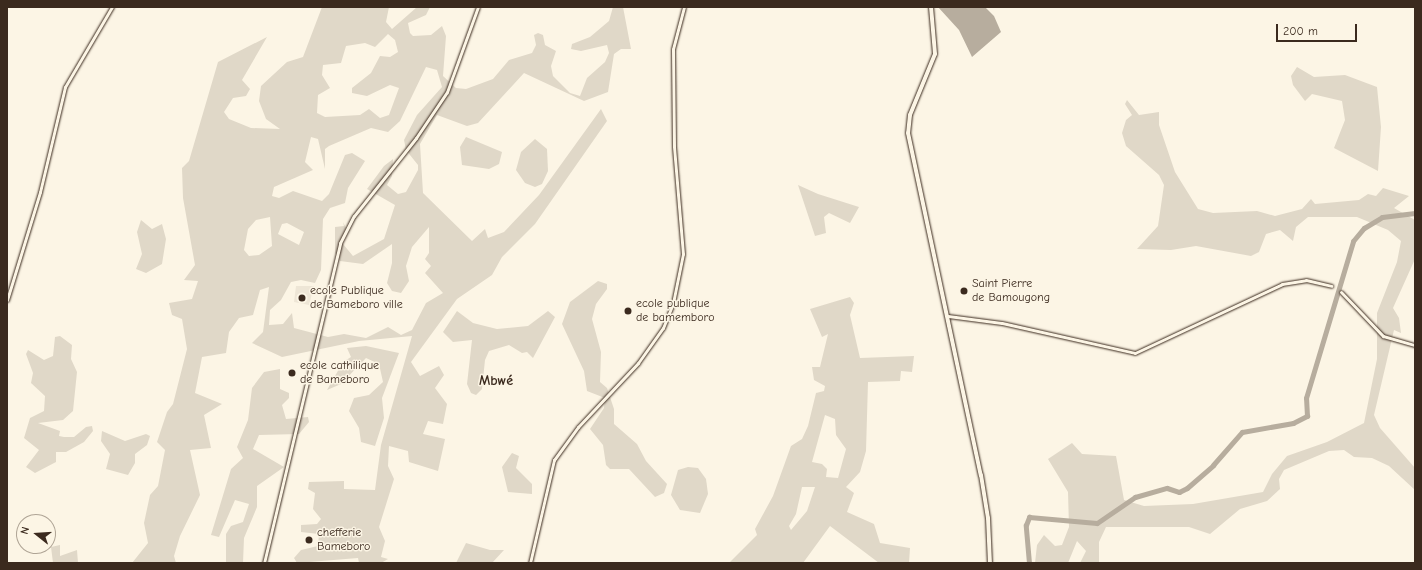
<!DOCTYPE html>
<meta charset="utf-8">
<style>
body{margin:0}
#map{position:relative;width:1422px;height:570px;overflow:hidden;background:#fcf5e5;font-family:"Comic Neue",sans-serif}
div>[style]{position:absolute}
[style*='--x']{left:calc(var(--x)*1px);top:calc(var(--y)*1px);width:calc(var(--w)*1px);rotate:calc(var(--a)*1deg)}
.built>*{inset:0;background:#eee6d6}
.green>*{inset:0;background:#e0d8c8}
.water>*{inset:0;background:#b7ad9e}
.river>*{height:5px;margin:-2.5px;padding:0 2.5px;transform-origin:2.5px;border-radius:2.5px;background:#b7ad9e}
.roads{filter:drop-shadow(0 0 1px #3b2a1e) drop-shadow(0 0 1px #3b2a1e)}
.tertiary>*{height:3px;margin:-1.5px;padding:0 1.5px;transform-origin:1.5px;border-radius:1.5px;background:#fcf5e5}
.primary>*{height:4px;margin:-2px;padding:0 2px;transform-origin:2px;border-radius:2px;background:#fcf5e5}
.dots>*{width:11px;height:11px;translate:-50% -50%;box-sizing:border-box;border:2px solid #fcf5e5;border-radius:50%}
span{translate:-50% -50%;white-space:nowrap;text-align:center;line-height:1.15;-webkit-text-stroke:3px #fcf5e5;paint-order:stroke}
.poi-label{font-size:12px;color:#3b2a1e}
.left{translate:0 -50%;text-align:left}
.quarter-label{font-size:14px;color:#3b2a1e;font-weight:700}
.frame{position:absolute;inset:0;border:8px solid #3b2a1e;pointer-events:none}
.north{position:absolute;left:16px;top:514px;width:40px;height:40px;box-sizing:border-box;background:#fcf5e5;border:1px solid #afa495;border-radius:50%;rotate:287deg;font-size:11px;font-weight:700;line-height:16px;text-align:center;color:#3b2a1e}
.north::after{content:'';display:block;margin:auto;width:14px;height:18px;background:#3b2a1e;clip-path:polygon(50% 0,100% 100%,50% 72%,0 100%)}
.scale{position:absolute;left:1276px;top:24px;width:81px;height:18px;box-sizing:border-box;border:2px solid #3b2a1e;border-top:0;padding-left:5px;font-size:12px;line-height:14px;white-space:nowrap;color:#3b2a1e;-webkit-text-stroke:3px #fcf5e5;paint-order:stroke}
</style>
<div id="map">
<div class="built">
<div style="clip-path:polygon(296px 286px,314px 286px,309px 305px,294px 302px)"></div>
</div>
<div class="green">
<div style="clip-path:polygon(evenodd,322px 7px,389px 7px,386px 22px,392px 29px,417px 7px,430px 7px,426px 15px,408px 23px,410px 33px,413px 36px,431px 35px,442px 26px,446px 36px,443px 76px,456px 88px,466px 89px,493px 79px,509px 60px,532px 53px,536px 45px,534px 35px,538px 33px,543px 35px,545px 45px,556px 51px,551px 66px,553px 76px,570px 93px,580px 96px,587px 78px,605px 62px,609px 53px,607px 45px,581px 51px,571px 49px,572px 44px,590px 37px,609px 21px,613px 7px,623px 7px,631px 49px,621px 49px,614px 54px,608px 92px,584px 101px,524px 73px,478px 123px,467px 126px,437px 115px,420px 144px,423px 193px,472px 241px,485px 229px,488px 238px,504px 232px,539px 195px,601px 109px,607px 121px,535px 224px,502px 257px,492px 275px,457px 299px,411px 362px,420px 376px,439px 366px,444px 375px,435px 388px,447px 404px,443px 424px,428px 421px,423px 434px,445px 439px,438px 471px,409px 462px,408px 451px,389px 446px,388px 466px,394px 479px,379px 527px,385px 541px,381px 557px,388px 559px,381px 563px,359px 563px,358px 558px,297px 563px,294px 558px,301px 550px,318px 546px,319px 534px,301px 532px,301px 525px,317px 524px,321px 519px,313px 509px,315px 493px,308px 489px,309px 482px,344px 481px,344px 489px,375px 490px,381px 445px,412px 336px,359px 341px,282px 357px,252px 343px,263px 332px,269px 287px,260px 290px,253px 315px,239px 318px,229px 332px,226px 353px,202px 357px,195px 393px,222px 404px,204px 415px,211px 448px,190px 450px,200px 495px,180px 536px,174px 556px,176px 563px,132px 563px,148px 543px,144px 523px,150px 495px,158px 486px,165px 450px,157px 442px,167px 412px,173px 404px,187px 349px,182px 319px,172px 315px,169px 303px,192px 299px,198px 281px,184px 280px,195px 265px,183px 198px,182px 168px,189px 161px,218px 62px,267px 37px,242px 80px,250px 89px,246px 96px,233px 98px,224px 112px,229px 119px,251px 128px,280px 129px,266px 119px,259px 101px,261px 86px,287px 62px,303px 57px,322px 7px,388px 34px,395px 40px,398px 52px,390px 57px,380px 56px,371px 73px,352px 88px,352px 93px,367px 96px,390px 85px,399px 88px,389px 115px,380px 118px,369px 109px,360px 115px,325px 117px,317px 113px,318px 95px,330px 88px,322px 75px,323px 65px,341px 63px,346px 46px,365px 43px,375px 47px,388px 34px,322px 7px,426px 67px,437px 70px,442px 87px,417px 115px,404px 140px,406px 150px,418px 165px,418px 170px,406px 192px,398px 194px,387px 185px,392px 176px,393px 159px,384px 166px,367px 189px,395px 205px,384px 239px,353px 256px,343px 244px,346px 228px,343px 222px,344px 226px,335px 227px,335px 253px,340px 261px,363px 264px,392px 244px,392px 263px,387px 283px,392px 291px,401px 293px,409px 281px,406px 266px,412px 247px,429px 227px,429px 253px,425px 259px,431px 266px,425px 273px,443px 293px,426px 303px,412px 330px,401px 335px,388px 327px,366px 338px,344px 334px,328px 337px,294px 328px,292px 313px,283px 324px,269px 325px,270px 310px,281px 300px,291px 282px,301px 280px,315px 283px,321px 270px,323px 219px,330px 208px,345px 203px,348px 188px,365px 161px,352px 153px,345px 155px,329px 194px,322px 201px,293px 191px,279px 198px,272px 196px,274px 187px,313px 170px,305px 162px,311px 137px,318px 139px,325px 169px,325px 149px,329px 146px,371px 128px,388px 132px,400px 121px,426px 67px,322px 7px,270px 217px,272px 246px,259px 255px,249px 256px,244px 250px,248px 229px,256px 220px,270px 217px,322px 7px,287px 223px,304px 232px,299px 245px,278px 234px,282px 224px,287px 223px)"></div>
<div style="clip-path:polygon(1297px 67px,1314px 77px,1345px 75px,1377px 87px,1381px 127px,1378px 171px,1334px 148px,1345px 120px,1342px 101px,1312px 94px,1305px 101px,1293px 85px,1291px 76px)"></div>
<div style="clip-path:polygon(1127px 100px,1139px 115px,1159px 112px,1159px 125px,1175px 172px,1198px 209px,1213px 213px,1257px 211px,1275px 216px,1302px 209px,1311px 199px,1315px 204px,1359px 200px,1368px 194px,1376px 196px,1383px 188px,1409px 196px,1394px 208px,1415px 220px,1415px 259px,1393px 308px,1399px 318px,1401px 333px,1394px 330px,1374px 415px,1380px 428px,1415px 468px,1415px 490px,1389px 466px,1372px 458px,1354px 457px,1344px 450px,1329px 451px,1284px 470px,1279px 479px,1280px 489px,1267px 501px,1240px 509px,1210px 534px,1189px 527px,1106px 527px,1099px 542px,1099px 563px,1080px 563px,1086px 551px,1077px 541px,1068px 563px,1035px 563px,1037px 545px,1044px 535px,1055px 546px,1062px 545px,1069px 527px,1068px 492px,1048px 459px,1072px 443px,1082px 454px,1116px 456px,1124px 500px,1144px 506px,1193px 504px,1263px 492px,1272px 474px,1287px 456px,1327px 442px,1364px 423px,1377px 359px,1377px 313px,1397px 262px,1401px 241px,1388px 230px,1357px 217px,1308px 217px,1296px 227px,1293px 241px,1280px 230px,1266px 234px,1259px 252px,1251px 256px,1196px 246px,1171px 250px,1137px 249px,1158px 226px,1164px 185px,1159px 175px,1126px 146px,1122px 133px,1126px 120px,1132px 115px,1125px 104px)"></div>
<div style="clip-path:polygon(466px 137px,502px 152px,499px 164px,489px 169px,462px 165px,460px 147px)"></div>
<div style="clip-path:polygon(535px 139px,547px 149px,548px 171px,542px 184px,535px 187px,525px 183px,516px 170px,521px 152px)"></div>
<div style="clip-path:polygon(798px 185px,818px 194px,859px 207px,850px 223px,829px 213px,824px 217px,826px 233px,815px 236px)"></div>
<div style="clip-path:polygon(141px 220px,152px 229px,162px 224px,166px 239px,162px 264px,146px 273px,136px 269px,142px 254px,137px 232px)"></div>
<div style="clip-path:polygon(598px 281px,607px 284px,607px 289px,596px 304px,592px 319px,601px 352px,600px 382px,607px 388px,614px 409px,614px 424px,637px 444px,646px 461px,667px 484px,664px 493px,655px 497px,629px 469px,610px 469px,606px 465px,603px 445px,590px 429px,604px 408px,605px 398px,587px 391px,584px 371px,562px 324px,570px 302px)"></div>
<div style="clip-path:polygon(evenodd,850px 297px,854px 303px,850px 315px,860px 358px,914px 356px,912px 372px,901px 371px,900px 381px,868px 382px,866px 451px,860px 472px,846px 487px,854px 493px,847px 512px,874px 524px,880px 543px,910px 548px,909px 563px,879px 563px,830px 526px,803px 563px,729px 563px,757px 535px,755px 529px,773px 496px,791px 446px,802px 439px,808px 426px,816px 393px,824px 391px,825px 386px,814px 380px,812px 367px,820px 367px,828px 334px,822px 337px,810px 309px,850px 297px,825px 415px,835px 419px,836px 435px,846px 449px,838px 478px,826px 477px,827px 469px,822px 464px,812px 462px,825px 415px,850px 297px,802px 487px,815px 487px,807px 511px,791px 530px,789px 526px,796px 514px,802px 487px)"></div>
<div style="clip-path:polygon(457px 311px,473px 323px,497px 329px,528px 326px,548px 311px,555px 317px,533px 358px,527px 352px,522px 353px,509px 345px,489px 351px,485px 360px,482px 389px,476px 395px,471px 393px,467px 384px,472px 340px,453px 342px,443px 332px)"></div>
<div style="clip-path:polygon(60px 336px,72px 345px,71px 359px,77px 372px,73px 411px,63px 420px,38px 423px,60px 431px,59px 436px,64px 437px,74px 437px,86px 427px,92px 426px,93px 431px,84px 442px,66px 452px,56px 452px,56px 462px,35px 473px,26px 467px,39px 450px,24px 438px,30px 418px,44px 411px,45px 396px,31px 383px,33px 373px,26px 354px,28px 350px,44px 360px,53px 356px,55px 337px)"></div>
<div style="clip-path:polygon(366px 346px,399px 353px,382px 398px,384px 418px,375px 446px,361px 442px,359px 428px,349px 411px,354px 398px,369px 395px,383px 382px,379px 364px,366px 358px,341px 384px,327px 390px,343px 362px,351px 357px,347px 348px)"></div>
<div style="clip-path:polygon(280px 369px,280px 389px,289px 393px,289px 398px,282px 405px,286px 419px,308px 417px,309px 422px,299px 434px,259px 435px,253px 449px,284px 467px,257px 486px,257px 507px,244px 538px,243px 563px,226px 563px,226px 534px,231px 526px,243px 522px,249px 504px,235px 500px,219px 537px,211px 535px,231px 469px,243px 458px,237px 447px,248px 420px,252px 388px,264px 372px)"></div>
<div style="clip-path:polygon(102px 431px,125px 441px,146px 434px,150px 436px,147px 445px,135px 454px,135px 463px,128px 475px,106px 469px,110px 454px,101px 441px)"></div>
<div style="clip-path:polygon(512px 453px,519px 456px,516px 468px,532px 484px,532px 494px,508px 492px,502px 467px)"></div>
<div style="clip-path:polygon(688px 467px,698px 468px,706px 479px,708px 494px,700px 513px,680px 510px,671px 495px,678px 470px)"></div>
<div style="clip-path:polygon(466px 543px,490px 550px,504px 550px,492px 563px,456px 563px)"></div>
<div style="clip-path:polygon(60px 545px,60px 556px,77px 550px,78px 563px,53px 563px,51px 547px)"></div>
</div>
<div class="water">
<div style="clip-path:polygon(938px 7px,985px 7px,994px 16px,1001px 32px,972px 57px,959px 30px)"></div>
</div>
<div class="river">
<div style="--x:1029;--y:563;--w:38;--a:-95"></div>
<div style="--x:1026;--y:525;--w:9;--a:-69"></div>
<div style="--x:1029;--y:517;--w:68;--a:5"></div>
<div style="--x:1097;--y:523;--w:46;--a:-34.4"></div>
<div style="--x:1135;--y:497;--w:33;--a:-16"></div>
<div style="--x:1167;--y:488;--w:13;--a:18"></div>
<div style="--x:1179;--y:492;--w:9;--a:-27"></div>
<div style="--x:1187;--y:488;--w:35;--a:-41"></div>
<div style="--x:1213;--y:465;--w:44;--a:-48.7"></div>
<div style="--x:1242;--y:432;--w:52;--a:-10"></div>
<div style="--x:1293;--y:423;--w:16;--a:-27"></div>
<div style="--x:1307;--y:416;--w:18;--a:-93"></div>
<div style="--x:1306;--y:398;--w:164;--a:-73.3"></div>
<div style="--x:1353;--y:241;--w:17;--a:-50"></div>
<div style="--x:1364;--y:228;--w:21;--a:-31"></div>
<div style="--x:1382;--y:217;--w:33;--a:-7"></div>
</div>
<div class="roads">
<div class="tertiary">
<div style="--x:1341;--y:292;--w:61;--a:46.3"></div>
<div style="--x:1383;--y:336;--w:33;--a:16"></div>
<div style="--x:7;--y:300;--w:113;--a:-73"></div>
<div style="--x:40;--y:192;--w:108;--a:-76.6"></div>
<div style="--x:65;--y:87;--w:93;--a:-59.6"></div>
<div style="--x:948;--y:316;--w:54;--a:7.4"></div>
<div style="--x:1002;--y:323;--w:136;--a:12.7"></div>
<div style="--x:1135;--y:353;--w:162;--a:-25.1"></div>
<div style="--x:1282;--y:284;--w:24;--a:-9"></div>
<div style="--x:1306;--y:280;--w:26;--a:13"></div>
<div style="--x:264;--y:563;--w:329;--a:-76.6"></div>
<div style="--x:340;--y:243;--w:30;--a:-63"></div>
<div style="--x:354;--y:216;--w:100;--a:-51.5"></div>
<div style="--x:416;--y:138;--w:55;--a:-56"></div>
<div style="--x:447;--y:92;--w:90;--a:-70"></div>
<div style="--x:530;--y:563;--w:106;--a:-76.9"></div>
<div style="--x:554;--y:460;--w:41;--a:-54"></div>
<div style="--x:578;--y:427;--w:88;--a:-46.8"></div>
<div style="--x:638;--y:363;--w:43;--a:-54.5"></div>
<div style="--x:663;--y:328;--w:27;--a:-68"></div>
<div style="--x:673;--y:303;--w:50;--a:-78.5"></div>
<div style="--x:683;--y:254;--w:108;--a:-94.8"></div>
<div style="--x:674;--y:146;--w:97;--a:-90.6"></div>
<div style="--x:673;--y:49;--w:43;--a:-75.3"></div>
</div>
<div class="primary">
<div style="--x:931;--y:7;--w:47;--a:85.1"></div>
<div style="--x:935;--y:54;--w:66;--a:112.3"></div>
<div style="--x:910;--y:115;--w:18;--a:96"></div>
<div style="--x:908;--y:133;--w:350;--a:78"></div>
<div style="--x:981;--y:475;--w:44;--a:80.8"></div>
<div style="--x:988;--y:518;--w:45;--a:87.5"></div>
</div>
</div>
<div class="dots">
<div style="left:964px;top:291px;background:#3b2a1e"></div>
<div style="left:302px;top:298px;background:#3b2a1e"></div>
<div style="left:628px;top:311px;background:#3b2a1e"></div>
<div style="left:292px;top:373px;background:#3b2a1e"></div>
<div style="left:309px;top:540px;background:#3b2a1e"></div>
</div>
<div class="poi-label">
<span class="left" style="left:972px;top:291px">Saint Pierre<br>de Bamougong</span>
<span class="left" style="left:310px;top:298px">ecole Publique<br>de Bameboro ville</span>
<span class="left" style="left:636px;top:311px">ecole publique<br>de bamemboro</span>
<span class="left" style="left:300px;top:373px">ecole cathilique<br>de Bameboro</span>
<span class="left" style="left:317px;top:540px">chefferie<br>Bameboro</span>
</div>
<div class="quarter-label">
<span style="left:496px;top:381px">Mbwé</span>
</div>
<div class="frame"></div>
<div class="north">N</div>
<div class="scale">200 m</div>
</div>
